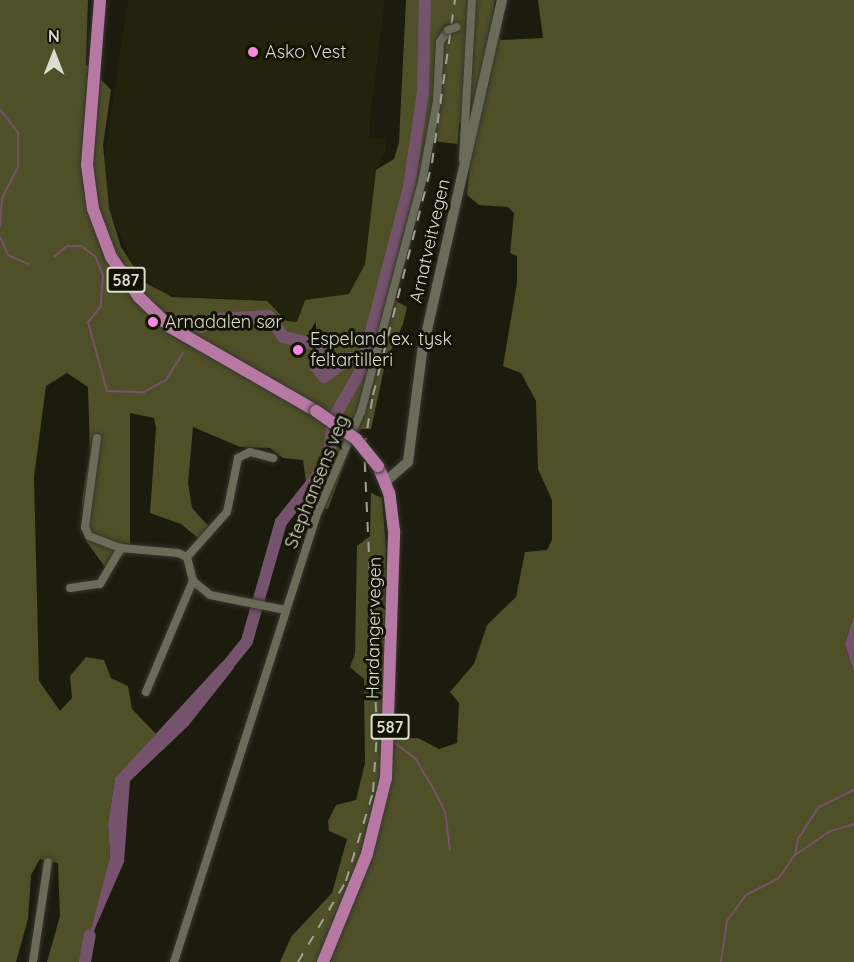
<!DOCTYPE html>
<meta charset="utf-8">
<style>
body{margin:0}
#map{position:relative;width:854px;height:962px;overflow:hidden;background:#1c1c0e;font-family:Quicksand,sans-serif}
div>[style]{position:absolute}
[style*='--x']{left:calc(var(--x)*1px);top:calc(var(--y)*1px);width:calc(var(--w)*1px);rotate:calc(var(--a)*1deg)}
.built>*{inset:0;background:#22220d}
.forest>*{inset:0;background:#4f5028}
.water>*{inset:0;background:#75536d}
.stream>*{height:2px;margin:-1px;padding:0 1px;transform-origin:1px;border-radius:1px;background:#75536d}
.river>*{height:12px;margin:-6px;padding:0 6px;transform-origin:6px;border-radius:6px;background:#75536d}
.roads{filter:drop-shadow(0 0 2px #36362e) drop-shadow(0 0 2px #36362e)}
.minor>*{height:8px;margin:-4px;padding:0 4px;transform-origin:4px;border-radius:4px;background:#6b6b5a}
.secondary>*{height:10px;margin:-5px;padding:0 5px;transform-origin:5px;border-radius:5px;background:#6b6b5a}
.primary>*{height:12px;margin:-6px;padding:0 6px;transform-origin:6px;border-radius:6px;background:#b778a4}
.rail>*{height:2px;margin-top:-1px;transform-origin:0;background:repeating-linear-gradient(90deg,#a1a297 0 10px,transparent 0 20px)}
.bridges{filter:drop-shadow(0 0 2px #36362e) drop-shadow(0 0 2px #36362e)}
.minor-bridge>*{height:8px;margin:-4px;padding:0 4px;transform-origin:4px;border-radius:4px;background:#6b6b5a}
.primary-bridge>*{height:12px;margin:-6px;padding:0 6px;transform-origin:6px;border-radius:6px;background:#b778a4}
.dots>*{width:16px;height:16px;translate:-50% -50%;box-sizing:border-box;border:3px solid #131305;border-radius:50%}
span{translate:-50% -50%;white-space:nowrap;text-align:center;line-height:1.15;-webkit-text-stroke:6px #131305;paint-order:stroke}
.shield-label span{padding:2px 4px;background:#131305;border:2px solid;border-radius:4px;-webkit-text-stroke-width:0}
.shield-label{font-size:16px;color:#dbdcd2;font-weight:700}
.poi-label{font-size:18px;color:#dbdcd2}
.left{translate:0 -50%;text-align:left}
.street-label{font-size:18px;color:#dbdcd2}
.north{position:absolute;left:24px;top:24px;width:60px;height:60px;-webkit-text-stroke:4px #131305;paint-order:stroke;rotate:0deg;font-size:16px;font-weight:700;line-height:24px;text-align:center;color:#dbdcd2}
.north::after{content:'';display:block;margin:auto;width:21px;height:27px;background:#dbdcd2;clip-path:polygon(50% 0,100% 100%,50% 72%,0 100%)}
</style>
<div id="map">
<div class="built">
<div style="clip-path:polygon(128px 0,385px 0,369px 127px,369px 137px,385px 140px,386px 150px,376px 170px,365px 264px,349px 294px,305px 300px,297px 322px,291px 322px,267px 301px,166px 295px,135px 271px,109px 208px,103px 168px)"></div>
</div>
<div class="forest">
<div style="clip-path:polygon(0 0,88px 0,86px 64px,111px 90px,103px 145px,109px 208px,121px 247px,144px 282px,172px 297px,267px 301px,287px 321px,297px 322px,305px 300px,349px 294px,365px 264px,376px 170px,394px 159px,399px 142px,406px 0,495px 0,490px 32px,501px 40px,543px 38px,538px 0,854px 0,854px 615px,845px 644px,854px 673px,854px 962px,280px 962px,291px 937px,332px 893px,347px 839px,329px 831px,328px 821px,336px 805px,356px 800px,365px 763px,364px 679px,350px 667px,355px 654px,357px 546px,370px 536px,371px 493px,382px 498px,386px 549px,383px 739px,418px 738px,439px 749px,457px 743px,459px 703px,450px 692px,474px 664px,487px 625px,516px 597px,525px 552px,547px 550px,552px 540px,552px 500px,538px 469px,536px 401px,521px 373px,503px 366px,517px 283px,517px 256px,510px 253px,514px 213px,508px 207px,479px 205px,467px 195px,473px 123px,459px 123px,458px 144px,432px 141px,409px 253px,395px 291px,396px 301px,407px 307px,403px 324px,385px 364px,371px 429px,361px 429px,352px 443px,328px 509px,309px 505px,303px 460px,283px 458px,270px 448px,240px 447px,193px 427px,188px 483px,192px 508px,213px 531px,203px 542px,181px 524px,150px 513px,156px 428px,154px 418px,130px 413px,130px 551px,105px 567px,86px 541px,82px 501px,90px 453px,88px 387px,67px 373px,46px 386px,34px 477px,39px 681px,60px 711px,72px 698px,70px 676px,86px 657px,104px 660px,111px 678px,128px 686px,132px 709px,156px 734px,115px 778px,108px 824px,110px 857px,85px 962px,47px 962px,60px 916px,58px 863px,40px 859px,31px 875px,28px 919px,16px 962px,0 962px)"></div>
</div>
<div class="water">
<div style="clip-path:polygon(854px 615px,854px 673px,845px 644px)"></div>
<div style="clip-path:polygon(234px 660px,234px 668px,188px 726px,130px 781px,124px 862px,86px 949px,110px 857px,108px 824px,115px 778px,222px 662px)"></div>
</div>
<div class="stream">
<div style="--x:0;--y:109;--w:30;--a:53"></div>
<div style="--x:18;--y:133;--w:34;--a:90"></div>
<div style="--x:18;--y:167;--w:35;--a:117"></div>
<div style="--x:2;--y:198;--w:28;--a:94"></div>
<div style="--x:0;--y:237;--w:20;--a:66"></div>
<div style="--x:8;--y:255;--w:22;--a:24"></div>
<div style="--x:55;--y:256;--w:16;--a:-40"></div>
<div style="--x:67;--y:246;--w:14;--a:0"></div>
<div style="--x:81;--y:246;--w:17;--a:36"></div>
<div style="--x:95;--y:256;--w:21;--a:67"></div>
<div style="--x:103;--y:275;--w:31;--a:94"></div>
<div style="--x:101;--y:306;--w:21;--a:129"></div>
<div style="--x:88;--y:322;--w:72;--a:74.6"></div>
<div style="--x:107;--y:391;--w:37;--a:2"></div>
<div style="--x:144;--y:392;--w:25;--a:-29"></div>
<div style="--x:166;--y:380;--w:32;--a:-58"></div>
<div style="--x:395;--y:743;--w:25;--a:37"></div>
<div style="--x:415;--y:758;--w:27;--a:59"></div>
<div style="--x:429;--y:781;--w:34;--a:62"></div>
<div style="--x:445;--y:811;--w:39;--a:83"></div>
<div style="--x:795;--y:855;--w:16;--a:-79"></div>
<div style="--x:798;--y:839;--w:38;--a:-57"></div>
<div style="--x:819;--y:807;--w:39;--a:-26"></div>
<div style="--x:721;--y:962;--w:41;--a:-81.7"></div>
<div style="--x:727;--y:921;--w:32;--a:-54"></div>
<div style="--x:746;--y:895;--w:36;--a:-27"></div>
<div style="--x:778;--y:879;--w:29;--a:-55"></div>
<div style="--x:795;--y:855;--w:42;--a:-34.4"></div>
<div style="--x:830;--y:831;--w:25;--a:-16"></div>
</div>
<div class="river">
<div style="--x:201;--y:327;--w:15;--a:-32"></div>
<div style="--x:214;--y:319;--w:55;--a:-3.1"></div>
<div style="--x:269;--y:316;--w:25;--a:56"></div>
<div style="--x:283;--y:337;--w:36;--a:13"></div>
<div style="--x:318;--y:345;--w:22;--a:95"></div>
<div style="--x:316;--y:367;--w:13;--a:51"></div>
<div style="--x:324;--y:377;--w:32;--a:-36"></div>
<div style="--x:350;--y:358;--w:13;--a:13"></div>
<div style="--x:223;--y:671;--w:38;--a:-51"></div>
<div style="--x:247;--y:641;--w:124;--a:-74.1"></div>
<div style="--x:281;--y:522;--w:75;--a:-51.5"></div>
<div style="--x:328;--y:463;--w:44;--a:-83.5"></div>
<div style="--x:333;--y:419;--w:56;--a:-60.3"></div>
<div style="--x:361;--y:370;--w:189;--a:-75.3"></div>
<div style="--x:409;--y:187;--w:96;--a:-81.6"></div>
<div style="--x:423;--y:92;--w:92;--a:-88.8"></div>
<div style="--x:85;--y:962;--w:27;--a:-80"></div>
</div>
<div class="roads">
<div class="minor">
<div style="--x:463;--y:160;--w:160;--a:-86.8"></div>
<div style="--x:97;--y:438;--w:90;--a:97.7"></div>
<div style="--x:85;--y:527;--w:10;--a:66"></div>
<div style="--x:89;--y:536;--w:34;--a:21"></div>
<div style="--x:121;--y:548;--w:57;--a:5"></div>
<div style="--x:178;--y:553;--w:10;--a:24"></div>
<div style="--x:187;--y:557;--w:25;--a:76"></div>
<div style="--x:193;--y:581;--w:22;--a:39"></div>
<div style="--x:210;--y:595;--w:77;--a:11.2"></div>
<div style="--x:187;--y:557;--w:60;--a:-48.4"></div>
<div style="--x:227;--y:512;--w:55;--a:-78.5"></div>
<div style="--x:238;--y:458;--w:13;--a:-27"></div>
<div style="--x:250;--y:452;--w:24;--a:15"></div>
<div style="--x:70;--y:588;--w:30;--a:-8"></div>
<div style="--x:100;--y:584;--w:42;--a:-59.7"></div>
<div style="--x:146;--y:692;--w:121;--a:-67.1"></div>
<div style="--x:33;--y:962;--w:101;--a:-81.5"></div>
<div style="--x:174;--y:962;--w:470;--a:-72.3"></div>
<div style="--x:317;--y:514;--w:111;--a:-66.7"></div>
<div style="--x:361;--y:412;--w:243;--a:-75.2"></div>
<div style="--x:423;--y:177;--w:77;--a:-79.6"></div>
<div style="--x:437;--y:101;--w:59;--a:-87.1"></div>
<div style="--x:440;--y:42;--w:14;--a:-56"></div>
</div>
<div class="secondary">
<div style="--x:386;--y:481;--w:29;--a:-41"></div>
<div style="--x:408;--y:462;--w:111;--a:-82.7"></div>
<div style="--x:422;--y:352;--w:361;--a:-77.2"></div>
</div>
<div class="primary">
<div style="--x:100;--y:0;--w:166;--a:94.5"></div>
<div style="--x:87;--y:165;--w:44;--a:82.2"></div>
<div style="--x:93;--y:209;--w:51;--a:69.4"></div>
<div style="--x:111;--y:257;--w:49;--a:55"></div>
<div style="--x:139;--y:297;--w:43;--a:44.1"></div>
<div style="--x:170;--y:327;--w:168;--a:29.9"></div>
<div style="--x:323;--y:962;--w:117;--a:-67.8"></div>
<div style="--x:367;--y:854;--w:78;--a:-76"></div>
<div style="--x:386;--y:778;--w:247;--a:-88.1"></div>
<div style="--x:394;--y:531;--w:38;--a:-97"></div>
<div style="--x:389;--y:493;--w:29;--a:-112"></div>
</div>
</div>
<div class="rail">
<div style="--x:298;--y:962;--w:94;--a:-59.3"></div>
<div style="--x:346;--y:881;--w:93;--a:-73.1"></div>
<div style="--x:373;--y:792;--w:60;--a:-86.2"></div>
<div style="--x:377;--y:732;--w:284;--a:-92.6"></div>
<div style="--x:364;--y:448;--w:54;--a:-80.4"></div>
<div style="--x:373;--y:395;--w:239;--a:-75.7"></div>
<div style="--x:432;--y:163;--w:165;--a:-82"></div>
</div>
<div class="bridges">
<div class="minor-bridge">
<div style="--x:448;--y:30;--w:9;--a:-18"></div>
</div>
<div class="primary-bridge">
<div style="--x:316;--y:411;--w:49;--a:35"></div>
<div style="--x:356;--y:439;--w:35;--a:51"></div>
</div>
</div>
<div class="dots">
<div style="left:253px;top:52px;background:#fb87e5"></div>
<div style="left:153px;top:322px;background:#fb87e5"></div>
<div style="left:298px;top:350px;background:#fb87e5"></div>
</div>
<div class="shield-label">
<span style="left:126px;top:280px">587</span>
<span style="left:390px;top:727px">587</span>
</div>
<div class="poi-label">
<span class="left" style="left:265px;top:52px">Asko Vest</span>
<span class="left" style="left:165px;top:322px">Arnadalen sør</span>
<span class="left" style="left:310px;top:350px">Espeland ex. tysk<br>feltartilleri</span>
</div>
<div class="street-label">
<span style="left:430px;top:241px;rotate:-77deg">Arnatveitvegen</span>
<span style="left:317px;top:482px;rotate:-68deg">Stephansens veg</span>
<span style="left:374px;top:628px;rotate:-89deg">Hardangervegen</span>
</div>
<div class="north">N</div>
</div>
